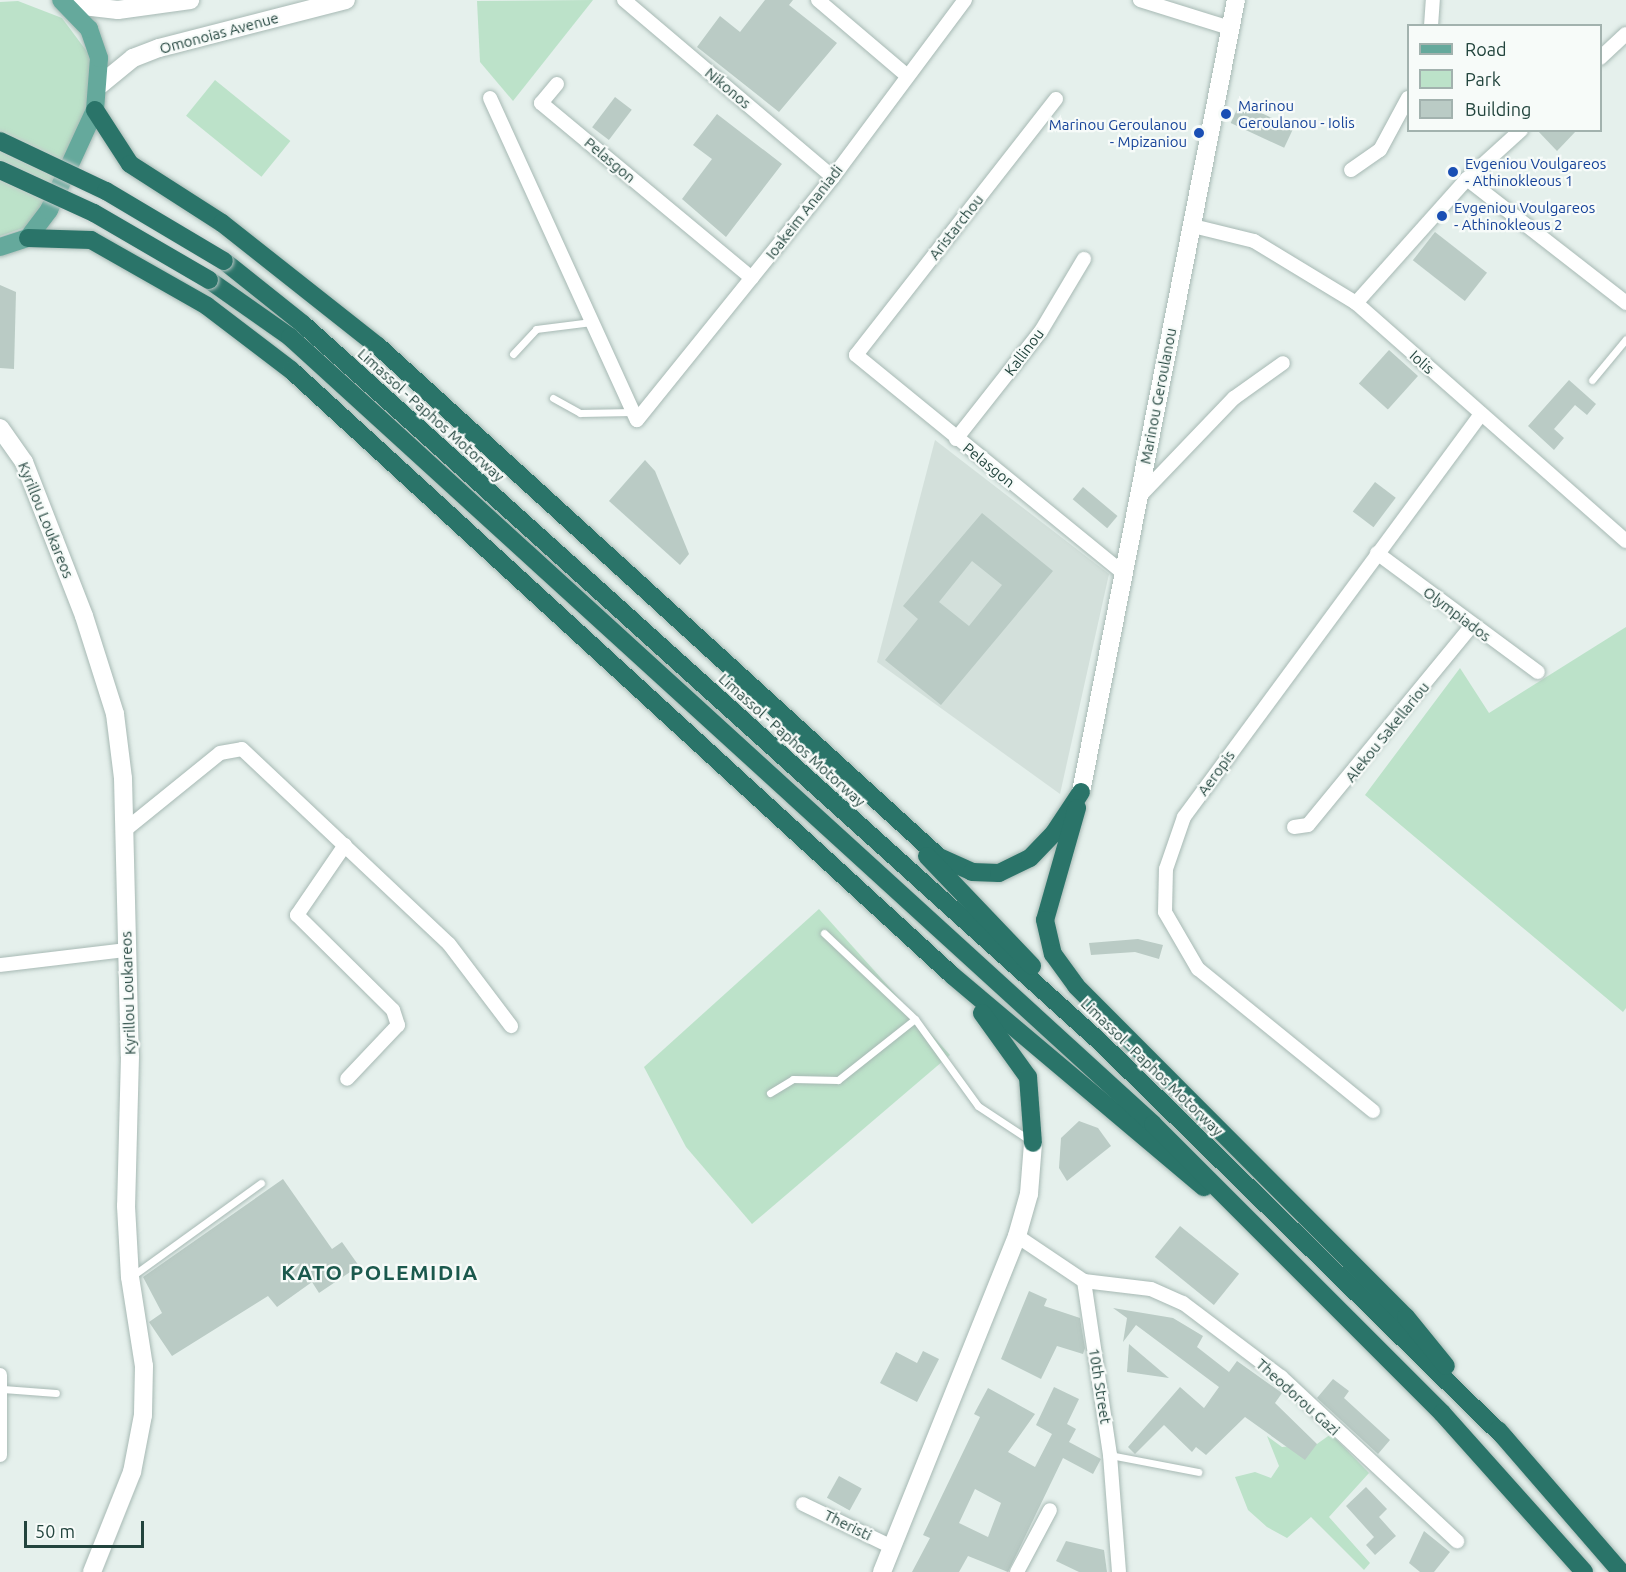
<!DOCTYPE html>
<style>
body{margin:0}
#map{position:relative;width:1626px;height:1572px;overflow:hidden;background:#e5f0ec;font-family:Ubuntu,sans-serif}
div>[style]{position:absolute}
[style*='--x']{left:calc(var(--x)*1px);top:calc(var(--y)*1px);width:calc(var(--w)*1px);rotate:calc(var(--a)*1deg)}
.built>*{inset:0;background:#d3e0db}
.green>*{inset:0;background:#bce2c9;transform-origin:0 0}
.building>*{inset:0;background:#bacbc5;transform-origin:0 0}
.roads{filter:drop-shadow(0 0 2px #a7b9b4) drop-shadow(0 0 2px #a7b9b4)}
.lane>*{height:7px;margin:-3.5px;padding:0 3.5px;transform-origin:3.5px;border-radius:3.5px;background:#fff}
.street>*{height:14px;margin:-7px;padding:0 7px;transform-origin:7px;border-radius:7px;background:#fff}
.secondary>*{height:18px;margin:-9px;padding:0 9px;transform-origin:9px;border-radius:9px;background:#fff}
.primary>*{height:18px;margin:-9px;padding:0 9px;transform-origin:9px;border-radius:9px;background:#65a99c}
.highway>*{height:18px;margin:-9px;padding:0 9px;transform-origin:9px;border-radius:9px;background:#2a7469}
.bridges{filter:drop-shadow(0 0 2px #c1cbc9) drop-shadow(0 0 2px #c1cbc9)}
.highway-bridge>*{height:18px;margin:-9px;padding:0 9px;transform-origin:9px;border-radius:9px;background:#2a7469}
.dots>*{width:16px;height:16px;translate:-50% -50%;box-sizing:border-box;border:3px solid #f7fbf9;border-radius:50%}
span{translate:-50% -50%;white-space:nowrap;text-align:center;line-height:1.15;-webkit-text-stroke:4.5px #f7fbf9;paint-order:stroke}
.street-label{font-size:15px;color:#22443d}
.transit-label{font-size:15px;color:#164399}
.left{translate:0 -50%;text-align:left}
.right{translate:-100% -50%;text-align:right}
.district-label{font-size:21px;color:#1b594d;font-weight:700;letter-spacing:1.5px}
.legend{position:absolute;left:1407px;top:24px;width:195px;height:108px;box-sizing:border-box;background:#f7fbf9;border:2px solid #a2b2ae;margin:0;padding:8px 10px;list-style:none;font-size:18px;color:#22443d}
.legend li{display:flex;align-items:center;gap:12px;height:30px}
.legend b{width:30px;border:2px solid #a2b2ae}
.scale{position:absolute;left:24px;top:1521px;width:120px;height:27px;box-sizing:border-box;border:3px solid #22443d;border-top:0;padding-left:8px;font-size:18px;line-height:21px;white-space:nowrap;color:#22443d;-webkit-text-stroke:4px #f7fbf9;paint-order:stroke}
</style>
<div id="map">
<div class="built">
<div style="clip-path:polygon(935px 440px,1109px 574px,1060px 794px,877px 662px)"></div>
</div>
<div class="green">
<div style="clip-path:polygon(593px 0,513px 101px,480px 62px,477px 1px)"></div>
<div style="clip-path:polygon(18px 1px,62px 18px,88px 53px,94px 79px,91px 107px,43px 212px,29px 226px,0 236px,0 2px)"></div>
<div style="left:215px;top:80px;width:97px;height:46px;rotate:39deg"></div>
<div style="clip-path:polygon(1626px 627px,1626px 1008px,1623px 1012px,1365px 795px,1460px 668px,1489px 713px)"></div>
<div style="clip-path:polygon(819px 909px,950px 1055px,752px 1224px,686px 1147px,644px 1067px)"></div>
<div style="clip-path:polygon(1331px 1434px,1369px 1473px,1329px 1517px,1370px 1563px,1364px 1570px,1311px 1517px,1287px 1538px,1267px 1527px,1248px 1510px,1235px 1477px,1255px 1472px,1271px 1478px,1279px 1466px,1267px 1436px,1282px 1447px,1317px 1444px)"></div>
</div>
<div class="building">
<div style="clip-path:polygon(765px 0,793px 0,789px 5px,837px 43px,779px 112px,697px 47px,720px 16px,740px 32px)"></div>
<div style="left:615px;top:97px;width:21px;height:38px;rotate:37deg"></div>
<div style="left:1240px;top:103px;width:59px;height:22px;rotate:25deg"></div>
<div style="clip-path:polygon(717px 114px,782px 164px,726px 237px,682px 199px,712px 159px,693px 145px)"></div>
<div style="clip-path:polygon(1537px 130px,1577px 130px,1557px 151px)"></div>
<div style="left:1435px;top:232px;width:66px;height:36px;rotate:38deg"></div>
<div style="clip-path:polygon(0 285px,16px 292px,14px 369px,0 368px)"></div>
<div style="left:1389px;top:350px;width:39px;height:45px;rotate:42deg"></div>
<div style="clip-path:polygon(1569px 380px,1596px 404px,1587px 415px,1575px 405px,1554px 429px,1564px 438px,1554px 450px,1528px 426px)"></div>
<div style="clip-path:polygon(645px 460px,655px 471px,689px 554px,680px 565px,609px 501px)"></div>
<div style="left:1375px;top:482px;width:26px;height:37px;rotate:37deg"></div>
<div style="left:1083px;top:487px;width:45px;height:16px;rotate:40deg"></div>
<div style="clip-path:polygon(evenodd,982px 513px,1053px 571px,941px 705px,885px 660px,918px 619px,903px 606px,982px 513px,972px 561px,1002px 585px,969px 626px,939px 602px,972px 561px)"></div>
<div style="clip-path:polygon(1138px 939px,1163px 945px,1159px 959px,1135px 952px,1091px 955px,1089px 943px)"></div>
<div style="clip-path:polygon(1079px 1121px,1098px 1128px,1111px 1146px,1067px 1181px,1059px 1168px,1061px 1138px)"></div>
<div style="clip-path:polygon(283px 1179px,332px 1249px,342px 1242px,359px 1266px,319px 1293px,312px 1282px,277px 1307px,268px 1296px,172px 1356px,149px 1322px,162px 1313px,143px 1277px)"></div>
<div style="left:1180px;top:1226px;width:76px;height:40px;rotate:39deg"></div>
<div style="clip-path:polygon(1029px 1291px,1047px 1299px,1044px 1306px,1080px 1318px,1085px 1348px,1083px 1354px,1057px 1346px,1041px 1379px,1001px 1359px)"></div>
<div style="clip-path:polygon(1113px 1308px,1173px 1318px,1203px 1336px,1197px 1347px,1229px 1372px,1237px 1361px,1282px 1393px,1275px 1403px,1317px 1444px,1305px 1460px,1245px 1417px,1206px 1455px,1196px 1447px,1192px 1452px,1164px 1425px,1135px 1454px,1128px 1447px,1180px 1387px,1204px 1408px,1219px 1387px,1136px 1325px,1123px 1342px,1127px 1318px)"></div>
<div style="clip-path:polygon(1129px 1344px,1169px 1378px,1127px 1372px)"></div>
<div style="clip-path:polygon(923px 1351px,939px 1359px,917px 1402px,880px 1383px,896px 1352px,917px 1363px)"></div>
<div style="clip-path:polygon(1333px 1379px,1349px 1391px,1344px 1398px,1390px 1440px,1378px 1454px,1317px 1398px)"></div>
<div style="clip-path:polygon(evenodd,1054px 1387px,1079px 1399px,1067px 1424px,1076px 1429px,1069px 1442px,1101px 1459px,1093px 1474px,1063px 1458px,1008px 1572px,968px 1556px,959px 1572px,912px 1572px,930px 1538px,923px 1535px,980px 1417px,974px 1414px,988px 1388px,1035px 1414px,1008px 1452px,1035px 1467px,1052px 1434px,1036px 1425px,1054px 1387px,975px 1489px,1001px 1503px,988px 1537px,959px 1523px,975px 1489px)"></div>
<div style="left:839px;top:1476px;width:26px;height:25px;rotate:29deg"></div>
<div style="clip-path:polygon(1366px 1487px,1387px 1509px,1379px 1517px,1396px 1536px,1375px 1555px,1366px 1545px,1374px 1537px,1346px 1506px)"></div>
<div style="clip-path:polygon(1424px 1531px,1450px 1552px,1434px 1572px,1420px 1572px,1409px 1563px)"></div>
<div style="clip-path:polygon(1066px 1541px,1104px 1550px,1107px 1572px,1079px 1572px,1056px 1561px)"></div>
</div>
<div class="roads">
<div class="lane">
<div style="--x:513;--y:354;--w:34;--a:-47"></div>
<div style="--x:536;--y:329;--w:56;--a:-7.1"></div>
<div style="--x:1592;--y:380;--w:53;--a:-50.3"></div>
<div style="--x:553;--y:398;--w:31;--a:29"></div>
<div style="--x:580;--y:413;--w:53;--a:-1.1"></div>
<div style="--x:824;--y:933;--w:125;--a:43.4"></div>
<div style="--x:915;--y:1019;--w:107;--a:54.1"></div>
<div style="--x:978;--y:1106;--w:64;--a:33.4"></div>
<div style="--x:770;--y:1093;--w:27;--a:-31"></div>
<div style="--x:793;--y:1079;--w:45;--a:1.3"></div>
<div style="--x:838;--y:1080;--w:98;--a:-38.4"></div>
<div style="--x:132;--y:1276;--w:159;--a:-35.8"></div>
<div style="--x:3;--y:1389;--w:53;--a:4.3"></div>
<div style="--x:1110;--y:1455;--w:90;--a:10.9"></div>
</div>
<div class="street">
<div style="--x:624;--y:0;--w:274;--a:40.3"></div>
<div style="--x:818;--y:0;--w:116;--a:40.4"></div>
<div style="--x:1140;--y:0;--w:94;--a:17.3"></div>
<div style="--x:1431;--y:26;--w:26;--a:-86"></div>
<div style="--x:1600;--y:58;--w:35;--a:-43"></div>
<div style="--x:557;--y:84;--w:25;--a:130"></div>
<div style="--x:541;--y:103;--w:274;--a:39.7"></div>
<div style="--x:490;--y:98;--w:354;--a:65.5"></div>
<div style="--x:637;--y:420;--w:312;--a:-51.1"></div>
<div style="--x:833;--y:177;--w:221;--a:-53.3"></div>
<div style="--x:1056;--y:99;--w:325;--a:128"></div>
<div style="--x:856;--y:355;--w:345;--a:39.2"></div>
<div style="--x:1351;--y:170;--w:35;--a:-35"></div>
<div style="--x:1380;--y:150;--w:59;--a:-61.7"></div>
<div style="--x:1467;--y:179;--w:202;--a:37.9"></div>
<div style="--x:1193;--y:226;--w:63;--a:13.8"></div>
<div style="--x:1254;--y:241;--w:119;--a:31.3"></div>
<div style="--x:1356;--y:303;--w:360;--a:41.4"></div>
<div style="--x:1356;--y:303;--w:166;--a:-48.2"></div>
<div style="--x:1467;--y:179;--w:73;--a:-42.2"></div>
<div style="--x:956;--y:439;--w:137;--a:-51.8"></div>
<div style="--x:1041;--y:331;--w:84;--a:-59.2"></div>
<div style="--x:1138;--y:498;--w:139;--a:-46.2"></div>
<div style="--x:1234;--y:398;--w:60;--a:-35.5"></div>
<div style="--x:1377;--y:553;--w:200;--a:36.5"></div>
<div style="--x:1294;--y:827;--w:14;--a:-8"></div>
<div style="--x:1308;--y:825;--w:259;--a:-50.6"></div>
<div style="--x:125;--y:830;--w:122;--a:-39"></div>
<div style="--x:220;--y:753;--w:22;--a:-10"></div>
<div style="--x:242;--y:749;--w:284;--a:43.3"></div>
<div style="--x:449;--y:944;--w:103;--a:52.9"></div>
<div style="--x:345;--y:845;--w:85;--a:124.4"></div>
<div style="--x:297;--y:915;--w:135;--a:44.7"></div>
<div style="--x:393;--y:1010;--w:16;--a:72"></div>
<div style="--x:398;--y:1025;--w:74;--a:133.4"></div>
<div style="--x:0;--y:965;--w:127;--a:-6.8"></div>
<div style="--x:1373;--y:1111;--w:225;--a:-140.9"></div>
<div style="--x:1198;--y:969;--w:66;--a:-120.1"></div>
<div style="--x:1165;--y:912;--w:43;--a:-88.7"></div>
<div style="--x:1166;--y:869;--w:55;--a:-70.9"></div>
<div style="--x:1184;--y:817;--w:498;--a:-53.6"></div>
<div style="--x:1017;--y:1236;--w:81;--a:33.9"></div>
<div style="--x:1084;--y:1281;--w:176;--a:81.5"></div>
<div style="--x:1110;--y:1455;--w:117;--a:85.6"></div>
<div style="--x:1084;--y:1281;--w:67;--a:6.8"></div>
<div style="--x:1151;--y:1289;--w:35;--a:24"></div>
<div style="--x:1183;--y:1303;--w:123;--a:37.1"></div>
<div style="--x:1281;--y:1377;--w:241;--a:43"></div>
<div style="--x:0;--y:1375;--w:80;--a:90"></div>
<div style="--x:803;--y:1504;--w:99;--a:25.8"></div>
<div style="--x:1017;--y:1572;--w:70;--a:-62"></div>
</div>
<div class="secondary">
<div style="--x:66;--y:4;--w:52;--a:6.6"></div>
<div style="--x:118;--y:10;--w:73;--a:-7.9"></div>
<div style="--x:100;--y:85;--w:43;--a:-39.3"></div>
<div style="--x:133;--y:58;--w:28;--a:-21"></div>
<div style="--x:159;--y:48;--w:193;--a:-14.4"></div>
<div style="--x:0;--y:428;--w:42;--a:54.8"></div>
<div style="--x:24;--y:462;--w:165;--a:68.7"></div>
<div style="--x:84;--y:616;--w:103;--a:72.4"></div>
<div style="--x:115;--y:714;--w:64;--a:82.9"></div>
<div style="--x:123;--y:778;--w:278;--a:88.6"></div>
<div style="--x:130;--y:1056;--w:150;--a:91.5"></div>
<div style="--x:126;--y:1206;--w:71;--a:86.8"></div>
<div style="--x:130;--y:1277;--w:90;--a:81.1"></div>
<div style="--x:144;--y:1366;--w:49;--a:91.2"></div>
<div style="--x:143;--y:1415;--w:58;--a:100.9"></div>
<div style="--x:132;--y:1472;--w:108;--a:111.8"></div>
<div style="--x:1081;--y:792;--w:807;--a:-78.93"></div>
<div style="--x:882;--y:1572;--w:362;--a:-68.1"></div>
<div style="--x:1017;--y:1236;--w:44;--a:-74.1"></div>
<div style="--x:1029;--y:1194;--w:51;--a:-85.5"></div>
</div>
<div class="primary">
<div style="--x:0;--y:247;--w:29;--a:-18"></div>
<div style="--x:28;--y:238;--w:35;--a:-53"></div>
<div style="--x:49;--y:210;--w:110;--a:-65.3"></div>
<div style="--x:95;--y:110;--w:52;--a:-85.6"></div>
<div style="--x:99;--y:58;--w:31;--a:-109"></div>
<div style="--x:89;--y:29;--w:40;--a:-134"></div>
</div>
<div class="highway">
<div style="--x:95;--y:110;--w:64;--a:57.1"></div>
<div style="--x:130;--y:164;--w:109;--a:32.7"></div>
<div style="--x:222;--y:223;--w:199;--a:38.3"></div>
<div style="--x:378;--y:346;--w:759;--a:42.33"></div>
<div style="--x:939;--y:857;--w:36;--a:24"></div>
<div style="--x:972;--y:872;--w:27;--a:2"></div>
<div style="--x:999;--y:873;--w:34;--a:-26"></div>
<div style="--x:1030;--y:858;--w:35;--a:-46"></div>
<div style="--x:1054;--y:833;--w:49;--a:-56.6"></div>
<div style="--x:28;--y:238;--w:63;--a:1.8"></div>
<div style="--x:91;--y:240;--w:133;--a:29.6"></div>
<div style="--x:207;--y:306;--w:106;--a:37.3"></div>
<div style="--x:291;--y:370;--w:897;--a:42.47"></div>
<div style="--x:953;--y:976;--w:328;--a:40.1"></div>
<div style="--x:224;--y:261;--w:101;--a:38.6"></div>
<div style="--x:303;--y:324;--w:1070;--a:42.01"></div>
<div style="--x:1098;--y:1040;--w:569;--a:44.36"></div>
<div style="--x:209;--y:280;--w:99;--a:35.1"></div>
<div style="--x:290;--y:337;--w:1168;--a:42.36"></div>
<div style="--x:1153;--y:1124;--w:409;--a:45"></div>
<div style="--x:1442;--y:1413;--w:213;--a:48.2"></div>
<div style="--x:1077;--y:808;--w:116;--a:105.9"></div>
<div style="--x:1045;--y:920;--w:35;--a:77"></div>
<div style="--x:1053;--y:954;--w:39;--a:54"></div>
<div style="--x:1076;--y:986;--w:467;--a:45.1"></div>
<div style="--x:1406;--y:1317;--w:63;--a:50.8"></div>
<div style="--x:927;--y:856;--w:152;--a:46.3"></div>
<div style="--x:982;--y:1013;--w:79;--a:54.3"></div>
<div style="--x:1028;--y:1077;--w:66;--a:85.7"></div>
<div style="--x:1498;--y:1430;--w:188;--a:49.1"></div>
</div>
</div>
<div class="bridges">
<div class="highway-bridge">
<div style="--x:0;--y:141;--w:117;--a:25.3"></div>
<div style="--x:106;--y:191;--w:137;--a:30.7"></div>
<div style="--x:0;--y:170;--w:103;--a:24.6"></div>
<div style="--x:94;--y:213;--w:133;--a:30.2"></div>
</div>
</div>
<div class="dots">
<div style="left:1226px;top:114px;background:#1a4fb4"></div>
<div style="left:1199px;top:133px;background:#1a4fb4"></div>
<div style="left:1453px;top:172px;background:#1a4fb4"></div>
<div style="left:1442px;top:216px;background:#1a4fb4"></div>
</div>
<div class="street-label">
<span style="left:219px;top:33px;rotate:-15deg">Omonoias Avenue</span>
<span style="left:728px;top:88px;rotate:40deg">Nikonos</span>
<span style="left:610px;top:160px;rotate:40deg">Pelasgon</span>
<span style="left:804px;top:212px;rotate:-52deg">Ioakeim Ananiadi</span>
<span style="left:956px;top:227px;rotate:-52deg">Aristarchou</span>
<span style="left:1024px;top:352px;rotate:-53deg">Kallinou</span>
<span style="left:1422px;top:362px;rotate:42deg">Iolis</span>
<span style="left:1158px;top:396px;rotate:-79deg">Marinou Geroulanou</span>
<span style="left:431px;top:415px;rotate:42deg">Limassol - Paphos Motorway</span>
<span style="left:989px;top:465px;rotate:39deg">Pelasgon</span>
<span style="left:46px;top:520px;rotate:68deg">Kyrillou Loukareos</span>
<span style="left:1457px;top:614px;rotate:37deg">Olympiados</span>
<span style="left:1387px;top:732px;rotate:-51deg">Alekou Sakellariou</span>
<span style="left:792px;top:740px;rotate:42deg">Limassol - Paphos Motorway</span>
<span style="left:1216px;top:773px;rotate:-54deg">Aeropis</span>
<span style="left:128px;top:993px;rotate:-92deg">Kyrillou Loukareos</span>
<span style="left:1152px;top:1067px;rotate:44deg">Limassol - Paphos Motorway</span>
<span style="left:1100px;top:1386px;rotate:81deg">10th Street</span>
<span style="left:1298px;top:1397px;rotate:42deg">Theodorou Gazi</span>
<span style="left:848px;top:1525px;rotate:26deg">Theristi</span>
</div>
<div class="transit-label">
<span class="left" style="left:1238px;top:114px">Marinou<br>Geroulanou - Iolis</span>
<span class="right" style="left:1187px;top:133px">Marinou Geroulanou<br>- Mpizaniou</span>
<span class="left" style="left:1465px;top:172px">Evgeniou Voulgareos<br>- Athinokleous 1</span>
<span class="left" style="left:1454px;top:216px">Evgeniou Voulgareos<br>- Athinokleous 2</span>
</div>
<div class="district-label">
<span style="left:380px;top:1272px">KATO POLEMIDIA</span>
</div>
<ul class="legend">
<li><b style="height:8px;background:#65a99c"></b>Road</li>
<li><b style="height:16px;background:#bce2c9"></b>Park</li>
<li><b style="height:16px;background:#bacbc5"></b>Building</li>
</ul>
<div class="scale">50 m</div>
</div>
